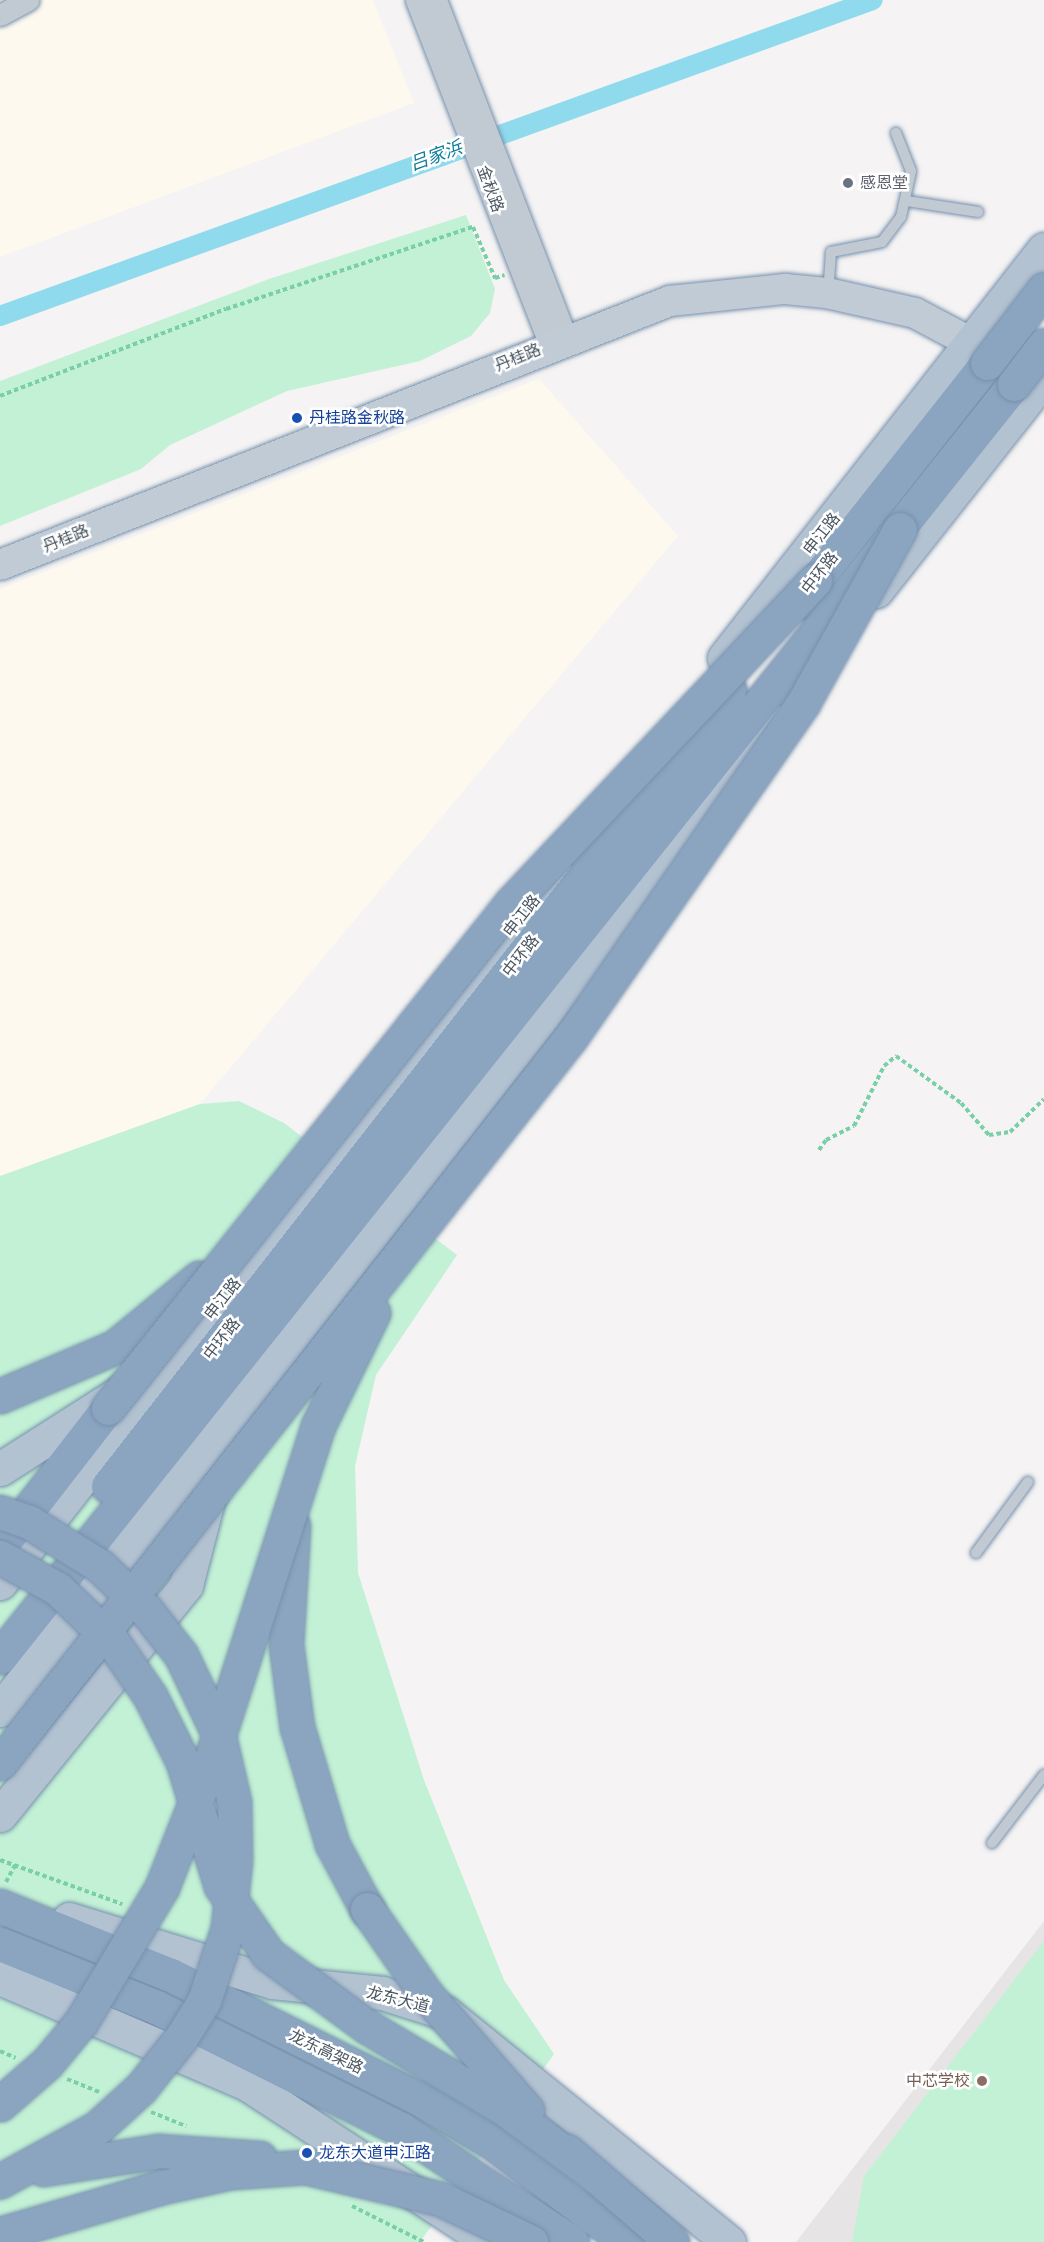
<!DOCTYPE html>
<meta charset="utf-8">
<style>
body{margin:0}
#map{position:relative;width:1044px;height:2242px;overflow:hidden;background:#f5f3f3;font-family:"Work Sans","Noto Sans SC",sans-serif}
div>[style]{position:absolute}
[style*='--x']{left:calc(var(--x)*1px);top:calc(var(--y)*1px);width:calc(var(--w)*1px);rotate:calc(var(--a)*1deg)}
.commercial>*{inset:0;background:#fdf9ef}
.education>*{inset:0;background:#e6e4e5}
.green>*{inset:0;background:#c3f1d5}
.canal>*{height:20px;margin:-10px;padding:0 10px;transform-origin:10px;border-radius:10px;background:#90daee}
.path>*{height:4px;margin-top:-2px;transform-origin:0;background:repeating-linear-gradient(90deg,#7ad0a6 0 4.5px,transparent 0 7.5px)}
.roads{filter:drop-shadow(0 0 2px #7690ad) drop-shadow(0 0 2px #7690ad)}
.lane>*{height:10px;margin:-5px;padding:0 5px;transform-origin:5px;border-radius:5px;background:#c1cad2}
.street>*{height:21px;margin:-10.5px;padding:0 10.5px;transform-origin:10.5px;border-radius:10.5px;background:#c1cad2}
.secondary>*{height:30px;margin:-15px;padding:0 15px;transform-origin:15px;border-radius:15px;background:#c1cbd6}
.primary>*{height:33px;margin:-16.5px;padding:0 16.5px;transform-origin:16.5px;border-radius:16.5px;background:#b3c2d1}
.highway>*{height:33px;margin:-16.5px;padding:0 16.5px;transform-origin:16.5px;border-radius:16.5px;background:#8ba5c1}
.bridges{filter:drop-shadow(0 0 2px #7690ad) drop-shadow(0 0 2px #7690ad)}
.highway-bridge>*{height:33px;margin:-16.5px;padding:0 16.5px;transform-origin:16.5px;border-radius:16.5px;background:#8ba5c1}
.dots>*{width:16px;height:16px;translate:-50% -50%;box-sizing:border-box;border:3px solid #fff;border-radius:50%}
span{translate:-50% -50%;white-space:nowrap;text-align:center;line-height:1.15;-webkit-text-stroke:5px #fff;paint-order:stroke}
.worship-label{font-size:16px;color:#5b616d}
.left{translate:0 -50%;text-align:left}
.street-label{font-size:16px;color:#4a5661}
.transit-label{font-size:16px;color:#164399}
.education-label{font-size:16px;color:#785e54}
.right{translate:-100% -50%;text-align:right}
.water-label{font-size:18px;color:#0c7c9b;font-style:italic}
</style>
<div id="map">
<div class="commercial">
<div style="clip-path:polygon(0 0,373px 0,414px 103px,0 257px)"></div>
<div style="clip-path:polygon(539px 379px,678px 536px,200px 1104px,0 1176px,0 589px)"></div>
</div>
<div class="education">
<div style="clip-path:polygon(1044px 1921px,1044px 2242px,796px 2242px)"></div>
</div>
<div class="green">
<div style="clip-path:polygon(466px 215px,495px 289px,490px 313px,471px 336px,420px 361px,287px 391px,170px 445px,141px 469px,0 526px,0 381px,269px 279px)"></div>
<div style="clip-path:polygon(239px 1101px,284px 1123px,457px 1255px,376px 1375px,355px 1466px,358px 1573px,424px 1780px,504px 1980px,554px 2054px,420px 2242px,0 2242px,0 1176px,200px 1104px)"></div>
<div style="clip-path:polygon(1044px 1941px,1044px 2242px,852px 2242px,864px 2176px)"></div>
</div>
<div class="canal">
<div style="--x:0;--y:316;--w:928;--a:-19.9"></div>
</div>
<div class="path">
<div style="--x:0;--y:396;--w:242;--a:-21.1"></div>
<div style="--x:226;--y:309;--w:260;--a:-18.4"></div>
<div style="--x:473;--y:227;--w:56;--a:66.7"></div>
<div style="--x:495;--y:278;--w:10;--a:-17"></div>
<div style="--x:819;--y:1150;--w:12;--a:-55"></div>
<div style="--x:826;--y:1140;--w:31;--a:-27"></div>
<div style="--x:854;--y:1126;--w:67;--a:-63.4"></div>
<div style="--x:884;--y:1066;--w:16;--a:-40"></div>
<div style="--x:896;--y:1056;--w:80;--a:35.9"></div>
<div style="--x:961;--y:1103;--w:43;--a:48.8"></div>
<div style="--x:989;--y:1135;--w:21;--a:-8"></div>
<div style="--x:1010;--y:1132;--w:47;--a:-44.1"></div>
<div style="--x:0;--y:1860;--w:130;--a:19.8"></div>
<div style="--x:6;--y:1882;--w:19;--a:-62"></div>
<div style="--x:0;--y:2051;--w:17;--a:24"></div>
<div style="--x:67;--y:2079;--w:35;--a:22"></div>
<div style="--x:151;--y:2112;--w:38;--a:22"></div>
<div style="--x:352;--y:2206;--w:80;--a:26.6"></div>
</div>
<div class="roads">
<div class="lane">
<div style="--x:907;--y:201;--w:72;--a:8.8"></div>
<div style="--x:829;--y:281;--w:29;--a:-86"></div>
<div style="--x:831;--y:252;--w:52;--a:-11.1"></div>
<div style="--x:882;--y:242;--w:31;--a:-53"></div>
<div style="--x:901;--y:217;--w:47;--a:-77.7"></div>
<div style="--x:911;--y:171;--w:41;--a:-111.5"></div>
<div style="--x:976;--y:1553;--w:88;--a:-53.8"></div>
<div style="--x:992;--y:1843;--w:86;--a:-52.6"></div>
</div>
<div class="street">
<div style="--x:416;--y:0;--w:370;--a:68.8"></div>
<div style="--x:436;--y:0;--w:363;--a:68.9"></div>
<div style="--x:0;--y:15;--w:32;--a:-28"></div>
</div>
<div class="secondary">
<div style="--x:0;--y:565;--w:720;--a:-21.51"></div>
<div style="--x:670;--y:301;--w:116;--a:-6"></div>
<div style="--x:785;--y:289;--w:42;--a:5.4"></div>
<div style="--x:827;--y:293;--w:90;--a:12.8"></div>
<div style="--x:915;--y:313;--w:87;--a:28"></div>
</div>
<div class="primary">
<div style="--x:876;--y:591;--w:271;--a:-51.7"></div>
<div style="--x:724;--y:658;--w:519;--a:-51.96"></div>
<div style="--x:0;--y:1469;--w:147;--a:-32.5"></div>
<div style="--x:0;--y:1583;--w:902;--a:-51.94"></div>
<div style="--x:0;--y:1710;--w:1256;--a:-51.95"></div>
<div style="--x:0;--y:1815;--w:296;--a:-51"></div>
<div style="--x:186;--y:1585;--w:95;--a:-75.4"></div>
<div style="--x:69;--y:1919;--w:213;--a:17.2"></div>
<div style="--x:272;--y:1982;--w:111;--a:5.7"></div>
<div style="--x:382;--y:1993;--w:67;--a:17.4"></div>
<div style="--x:446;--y:2013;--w:364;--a:39"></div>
<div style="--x:0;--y:1978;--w:269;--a:23.2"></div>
<div style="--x:247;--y:2084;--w:289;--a:33.1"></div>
</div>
<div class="highway">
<div style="--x:798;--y:602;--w:305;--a:-51.7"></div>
<div style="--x:0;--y:1396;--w:125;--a:-23.1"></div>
<div style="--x:115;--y:1347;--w:109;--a:-39.4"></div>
<div style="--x:108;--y:1486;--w:1010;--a:-52.04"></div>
<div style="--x:293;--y:1526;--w:119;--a:93.4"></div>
<div style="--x:286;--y:1645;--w:83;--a:82.4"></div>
<div style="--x:297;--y:1727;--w:122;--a:73.3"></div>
<div style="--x:332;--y:1844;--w:74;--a:61.7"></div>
<div style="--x:0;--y:1547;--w:176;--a:-52.2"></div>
<div style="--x:0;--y:1657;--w:1627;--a:-51.46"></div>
<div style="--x:0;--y:1906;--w:184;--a:22"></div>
<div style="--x:171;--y:1975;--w:276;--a:26.5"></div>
<div style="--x:418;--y:2098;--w:84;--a:30.8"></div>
<div style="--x:490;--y:2141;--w:170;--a:36.4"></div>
<div style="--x:0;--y:1944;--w:168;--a:22"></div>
<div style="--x:156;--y:2007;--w:274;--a:26.5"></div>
<div style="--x:401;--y:2129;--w:205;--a:33.5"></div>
</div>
</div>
<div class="bridges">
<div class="highway-bridge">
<div style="--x:987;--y:363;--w:93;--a:-52.4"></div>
<div style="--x:1014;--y:384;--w:49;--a:-52.4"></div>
<div style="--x:108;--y:1408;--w:647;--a:-51.4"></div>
<div style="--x:512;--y:902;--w:442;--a:-46.7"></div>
<div style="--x:0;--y:1512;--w:31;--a:19"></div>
<div style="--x:29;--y:1522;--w:84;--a:31.8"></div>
<div style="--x:100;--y:1566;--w:62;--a:43.7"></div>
<div style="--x:145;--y:1609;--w:58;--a:52"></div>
<div style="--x:181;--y:1655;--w:86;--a:64.6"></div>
<div style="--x:218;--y:1733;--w:71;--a:76.9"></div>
<div style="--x:234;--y:1802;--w:58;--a:89"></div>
<div style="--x:235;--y:1860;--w:68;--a:95.9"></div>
<div style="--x:228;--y:1928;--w:77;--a:108.2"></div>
<div style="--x:204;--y:2001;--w:44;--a:121.9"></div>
<div style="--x:181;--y:2038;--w:64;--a:128.7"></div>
<div style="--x:141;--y:2088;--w:59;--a:137.7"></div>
<div style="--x:97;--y:2128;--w:111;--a:151.3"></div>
<div style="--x:0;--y:1557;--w:66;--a:28.9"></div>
<div style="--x:58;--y:1589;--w:75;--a:43.9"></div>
<div style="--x:112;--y:1641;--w:67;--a:55.4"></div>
<div style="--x:150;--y:1696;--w:74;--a:63.4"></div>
<div style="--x:183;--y:1762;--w:130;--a:73"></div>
<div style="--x:221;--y:1886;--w:83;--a:55.3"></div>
<div style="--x:268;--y:1954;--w:122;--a:36.3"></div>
<div style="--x:366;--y:2026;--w:158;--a:30.8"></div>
<div style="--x:502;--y:2107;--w:100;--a:36.1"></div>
<div style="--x:0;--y:1763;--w:924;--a:-51.81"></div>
<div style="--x:571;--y:1037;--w:407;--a:-55.2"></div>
<div style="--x:803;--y:703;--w:199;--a:-60.9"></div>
<div style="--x:367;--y:1909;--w:103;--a:55.2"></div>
<div style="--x:426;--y:1994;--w:154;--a:49"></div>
<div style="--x:0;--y:2104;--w:62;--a:-41.1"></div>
<div style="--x:47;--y:2063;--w:53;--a:-50.3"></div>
<div style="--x:81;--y:2022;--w:157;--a:-59"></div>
<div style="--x:162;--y:1887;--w:117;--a:-68.5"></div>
<div style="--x:205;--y:1778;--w:370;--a:-72.2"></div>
<div style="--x:318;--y:1426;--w:126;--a:-64"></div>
<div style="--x:567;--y:2151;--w:139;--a:40.9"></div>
<div style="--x:43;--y:2169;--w:117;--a:-8.8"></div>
<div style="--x:159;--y:2151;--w:101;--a:4"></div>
<div style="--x:0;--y:2234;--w:169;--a:-16.2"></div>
<div style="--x:162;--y:2187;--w:71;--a:-12.3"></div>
<div style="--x:231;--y:2172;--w:74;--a:-3.9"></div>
<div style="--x:305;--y:2167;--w:140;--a:13.2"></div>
<div style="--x:441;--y:2199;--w:100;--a:25.5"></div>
</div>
</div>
<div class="dots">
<div style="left:848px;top:183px;background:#6b7280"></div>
<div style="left:297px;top:418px;background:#1a4fb4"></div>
<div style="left:982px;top:2081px;background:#8d6e63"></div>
<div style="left:307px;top:2153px;background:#1a4fb4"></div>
</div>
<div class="worship-label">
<span class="left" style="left:860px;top:183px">感恩堂</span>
</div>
<div class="street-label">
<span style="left:490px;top:189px;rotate:70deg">金秋路</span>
<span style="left:518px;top:358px;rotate:-22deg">丹桂路</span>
<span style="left:822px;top:534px;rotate:-52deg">申江路</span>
<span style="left:66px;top:539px;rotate:-22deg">丹桂路</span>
<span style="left:820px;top:573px;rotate:-52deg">中环路</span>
<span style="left:522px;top:916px;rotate:-52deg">申江路</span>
<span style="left:521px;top:956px;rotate:-52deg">中环路</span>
<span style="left:223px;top:1299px;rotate:-52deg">申江路</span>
<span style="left:222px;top:1339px;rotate:-52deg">中环路</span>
<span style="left:398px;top:2000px;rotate:14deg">龙东大道</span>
<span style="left:326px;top:2052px;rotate:26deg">龙东高架路</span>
</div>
<div class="transit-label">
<span class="left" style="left:309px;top:418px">丹桂路金秋路</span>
<span class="left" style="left:319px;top:2153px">龙东大道申江路</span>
</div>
<div class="education-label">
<span class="right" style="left:970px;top:2081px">中芯学校</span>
</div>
<div class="water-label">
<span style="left:436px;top:156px;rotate:-20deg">吕家浜</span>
</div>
</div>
